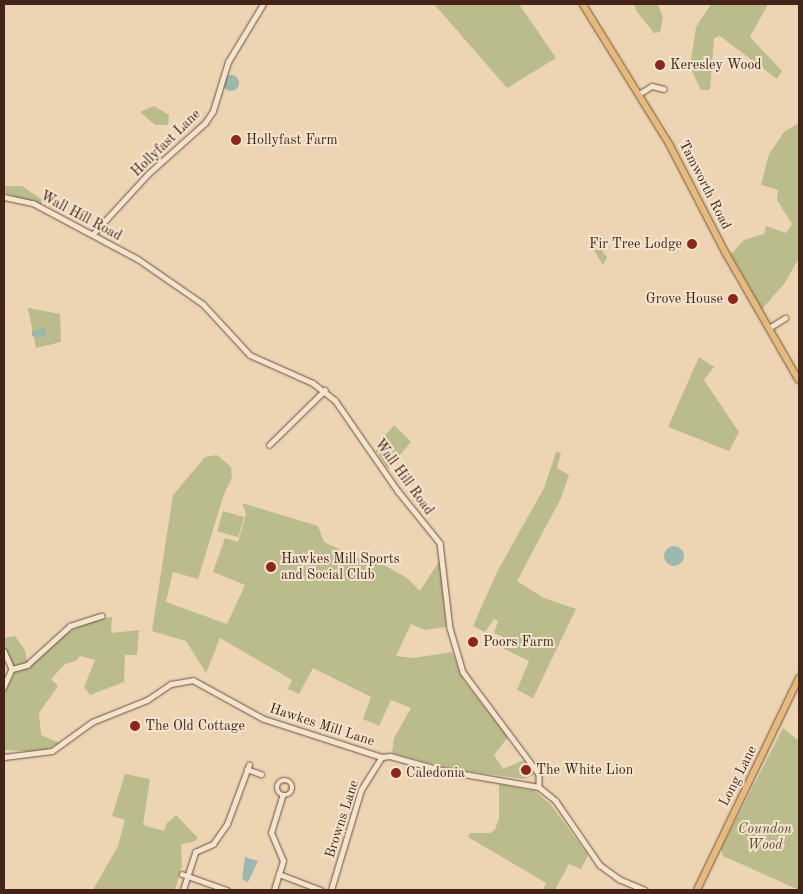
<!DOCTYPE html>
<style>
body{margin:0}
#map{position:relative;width:803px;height:894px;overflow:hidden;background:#edd5b4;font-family:"Old Standard TT",serif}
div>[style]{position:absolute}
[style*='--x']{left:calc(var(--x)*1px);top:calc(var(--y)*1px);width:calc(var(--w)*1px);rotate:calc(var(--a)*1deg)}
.green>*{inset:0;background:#babd8b;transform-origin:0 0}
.water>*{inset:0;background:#99b8af}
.round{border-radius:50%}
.roads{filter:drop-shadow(0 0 1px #6f503e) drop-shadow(0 0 1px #6f503e)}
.minor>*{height:4.5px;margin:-2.25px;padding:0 2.25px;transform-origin:2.25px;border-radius:2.25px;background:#f3e4ce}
.minor>.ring{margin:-2.25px;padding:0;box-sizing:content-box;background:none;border:4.5px solid #f3e4ce;border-radius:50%}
.major>*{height:5.5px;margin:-2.75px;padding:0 2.75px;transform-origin:2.75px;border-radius:2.75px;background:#e6ba7a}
.dots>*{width:14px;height:14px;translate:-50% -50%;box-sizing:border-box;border:2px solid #f3e4ce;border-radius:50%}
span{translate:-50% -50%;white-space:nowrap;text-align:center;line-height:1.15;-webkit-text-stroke:4px #f3e4ce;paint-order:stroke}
.poi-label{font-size:14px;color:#452417}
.left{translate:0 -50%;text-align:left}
.right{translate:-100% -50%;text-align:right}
.street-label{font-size:14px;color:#452417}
.park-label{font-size:14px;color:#624a34;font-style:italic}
.frame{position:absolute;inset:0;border:5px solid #452417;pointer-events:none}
</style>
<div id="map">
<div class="green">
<div style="clip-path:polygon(434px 4px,519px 4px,556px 58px,507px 88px)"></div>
<div style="clip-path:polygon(634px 4px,658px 4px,663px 18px,660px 32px,654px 33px,637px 12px)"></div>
<div style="clip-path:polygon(711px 4px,768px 4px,750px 37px,782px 71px,777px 79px,720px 36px,714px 38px,710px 90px,701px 90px,690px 67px,696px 27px)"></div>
<div style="clip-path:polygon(154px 106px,169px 115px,168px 125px,155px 125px,140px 112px)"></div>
<div style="clip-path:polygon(799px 123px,799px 258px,784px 284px,762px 309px,731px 254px,744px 240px,764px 234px,766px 226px,786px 233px,792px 224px,777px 200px,778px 190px,761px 185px,769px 154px,784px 132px)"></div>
<div style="clip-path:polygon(4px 186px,22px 186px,41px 199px,43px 205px,4px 193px)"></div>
<div style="clip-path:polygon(594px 238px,607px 258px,603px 265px,592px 247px)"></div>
<div style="clip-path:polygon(28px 308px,60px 314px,61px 342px,36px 348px)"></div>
<div style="clip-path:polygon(699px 357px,714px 367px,704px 380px,739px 432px,729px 451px,668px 427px)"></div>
<div style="clip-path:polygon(394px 425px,411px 442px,388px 469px,374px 448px)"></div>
<div style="clip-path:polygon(556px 452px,561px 453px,557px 468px,569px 475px,561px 498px,517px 581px,544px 598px,576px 609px,533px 698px,517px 690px,529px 661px,500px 647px,503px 637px,494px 633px,498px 621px,494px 619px,485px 632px,473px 626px,497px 572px,544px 488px)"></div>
<div style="clip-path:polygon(217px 455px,231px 467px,232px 477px,223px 497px,198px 579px,173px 572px,166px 602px,227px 624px,245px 585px,213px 572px,225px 538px,238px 542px,246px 514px,242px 503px,318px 526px,324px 542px,366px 562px,370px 557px,407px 578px,420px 591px,440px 560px,446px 627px,425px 630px,411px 624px,396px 656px,413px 658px,452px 652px,464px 681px,508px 737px,494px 755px,503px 769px,524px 760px,534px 775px,525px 779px,451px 769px,392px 753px,394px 738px,411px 708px,391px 700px,379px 726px,363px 719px,371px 697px,313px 668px,299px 694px,288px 689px,292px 680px,220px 638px,206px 673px,186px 641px,152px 631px,173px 495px,205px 457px)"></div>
<div style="left:223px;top:511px;width:22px;height:21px;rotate:16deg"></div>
<div style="clip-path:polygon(109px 617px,112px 617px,111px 633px,139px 630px,137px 655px,125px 655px,124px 682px,90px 695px,84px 687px,95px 660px,80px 656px,76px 661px,65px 664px,51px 679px,58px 686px,39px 713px,41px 735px,60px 743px,40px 752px,4px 750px,4px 693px,14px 675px,11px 660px,4px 648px,4px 638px,15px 636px,25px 650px,27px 661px,32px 658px,37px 661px,60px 637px,82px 625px)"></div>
<div style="clip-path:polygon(783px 728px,799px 741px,799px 890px,723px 856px,721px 849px)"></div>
<div style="clip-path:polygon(125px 774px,150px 779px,143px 825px,164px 831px,167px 823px,176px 815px,198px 838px,193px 842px,181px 844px,182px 866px,175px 890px,93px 890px,118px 846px,125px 820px,112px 816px)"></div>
<div style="clip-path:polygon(499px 784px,535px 791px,551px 805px,588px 855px,581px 869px,569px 864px,555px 890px,543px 890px,546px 883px,468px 837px,470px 833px,490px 833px,495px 829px,499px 819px)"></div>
</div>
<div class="water">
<div class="round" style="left:223px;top:75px;width:16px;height:16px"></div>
<div style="clip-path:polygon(40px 327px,46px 329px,45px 337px,36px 333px,42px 339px,32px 336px,32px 330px,37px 332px)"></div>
<div class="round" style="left:664px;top:546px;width:20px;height:20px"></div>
<div style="clip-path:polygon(245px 857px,258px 861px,248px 882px,242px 879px)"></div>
</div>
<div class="roads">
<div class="minor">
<div style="--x:639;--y:94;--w:15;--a:-32"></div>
<div style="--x:652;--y:86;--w:12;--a:14"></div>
<div style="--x:4;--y:197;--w:30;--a:12"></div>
<div style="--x:33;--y:203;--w:119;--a:28.1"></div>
<div style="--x:138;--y:259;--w:79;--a:34.7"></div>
<div style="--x:203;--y:304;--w:69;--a:47.3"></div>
<div style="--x:250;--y:355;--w:69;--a:24"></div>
<div style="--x:313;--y:383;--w:28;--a:38"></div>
<div style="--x:335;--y:400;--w:111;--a:55.3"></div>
<div style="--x:398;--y:491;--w:67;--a:51.1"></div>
<div style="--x:440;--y:543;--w:86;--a:83.3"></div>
<div style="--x:450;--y:628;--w:46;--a:73.5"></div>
<div style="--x:463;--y:672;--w:127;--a:53.3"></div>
<div style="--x:539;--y:774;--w:13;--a:90"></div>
<div style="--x:93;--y:234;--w:81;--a:-47.5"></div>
<div style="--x:148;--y:174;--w:76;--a:-41.8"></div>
<div style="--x:205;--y:123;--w:14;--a:-56"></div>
<div style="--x:213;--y:111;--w:51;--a:-73"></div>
<div style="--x:228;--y:62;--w:68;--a:-58.9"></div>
<div style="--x:769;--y:328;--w:19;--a:-32"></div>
<div style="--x:269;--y:445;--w:78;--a:-44.5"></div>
<div style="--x:4;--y:651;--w:20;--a:66"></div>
<div style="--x:12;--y:669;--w:20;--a:114"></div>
<div style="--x:12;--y:669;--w:16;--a:-15"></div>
<div style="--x:27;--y:665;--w:58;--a:-42.2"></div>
<div style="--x:70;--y:626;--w:33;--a:-18"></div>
<div style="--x:4;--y:757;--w:48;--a:-7.1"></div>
<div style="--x:52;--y:751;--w:49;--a:-35.9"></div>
<div style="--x:92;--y:722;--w:59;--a:-21.8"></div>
<div style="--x:147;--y:700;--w:29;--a:-34"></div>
<div style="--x:171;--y:684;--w:22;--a:-10"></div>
<div style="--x:193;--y:680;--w:81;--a:28.8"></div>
<div style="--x:264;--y:719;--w:124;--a:17.9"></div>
<div style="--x:382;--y:757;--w:8;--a:-7"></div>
<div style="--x:390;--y:756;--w:53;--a:15.4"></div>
<div style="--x:441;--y:770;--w:99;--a:9.8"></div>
<div style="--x:539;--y:787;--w:22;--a:39"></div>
<div style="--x:556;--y:801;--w:78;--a:55.5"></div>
<div style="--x:600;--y:865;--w:24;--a:36"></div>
<div style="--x:619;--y:879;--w:28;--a:23"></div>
<div style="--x:247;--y:769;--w:15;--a:20"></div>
<div class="ring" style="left:277px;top:780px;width:11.5px;height:11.5px"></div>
<div style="--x:182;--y:874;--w:48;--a:19.6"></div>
<div style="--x:279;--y:874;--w:14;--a:-73"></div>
<div style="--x:283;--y:861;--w:30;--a:-113"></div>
<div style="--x:271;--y:833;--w:39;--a:-73"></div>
<div style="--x:183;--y:890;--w:40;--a:-72"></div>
<div style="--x:195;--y:852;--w:20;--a:-24"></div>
<div style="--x:213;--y:844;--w:24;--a:-55"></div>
<div style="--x:227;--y:824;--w:63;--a:-69.6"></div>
<div style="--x:274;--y:890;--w:17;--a:-73"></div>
<div style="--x:279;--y:874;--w:45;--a:20.9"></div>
<div style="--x:331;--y:890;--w:104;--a:-73.3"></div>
<div style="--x:361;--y:790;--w:39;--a:-58"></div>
</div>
<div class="major">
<div style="--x:583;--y:4;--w:166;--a:58.3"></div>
<div style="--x:670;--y:145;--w:122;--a:62.6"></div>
<div style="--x:726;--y:253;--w:146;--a:60.1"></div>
<div style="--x:697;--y:890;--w:235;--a:-64.3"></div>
</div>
</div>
<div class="dots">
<div style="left:660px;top:65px;background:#8f2418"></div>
<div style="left:236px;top:140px;background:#8f2418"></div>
<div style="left:692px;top:244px;background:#8f2418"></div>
<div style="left:733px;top:299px;background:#8f2418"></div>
<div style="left:271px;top:567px;background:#8f2418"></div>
<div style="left:473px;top:642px;background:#8f2418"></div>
<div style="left:135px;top:726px;background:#8f2418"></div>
<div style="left:526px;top:770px;background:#8f2418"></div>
<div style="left:396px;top:773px;background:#8f2418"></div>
</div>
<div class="poi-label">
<span class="left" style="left:670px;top:65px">Keresley Wood</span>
<span class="left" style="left:246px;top:140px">Hollyfast Farm</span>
<span class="right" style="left:682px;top:244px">Fir Tree Lodge</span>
<span class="right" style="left:723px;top:299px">Grove House</span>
<span class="left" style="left:281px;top:567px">Hawkes Mill Sports<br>and Social Club</span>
<span class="left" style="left:483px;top:642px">Poors Farm</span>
<span class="left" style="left:145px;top:726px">The Old Cottage</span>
<span class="left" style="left:536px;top:770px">The White Lion</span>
<span class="left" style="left:406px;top:773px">Caledonia</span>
</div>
<div class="street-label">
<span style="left:166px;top:143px;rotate:-44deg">Hollyfast Lane</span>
<span style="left:705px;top:185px;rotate:63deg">Tamworth Road</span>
<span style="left:81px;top:216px;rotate:28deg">Wall Hill Road</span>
<span style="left:404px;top:477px;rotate:54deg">Wall Hill Road</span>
<span style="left:322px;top:725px;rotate:18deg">Hawkes Mill Lane</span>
<span style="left:738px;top:776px;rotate:-63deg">Long Lane</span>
<span style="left:342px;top:819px;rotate:-72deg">Browns Lane</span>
</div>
<div class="park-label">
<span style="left:765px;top:837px">Coundon<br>Wood</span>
</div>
<div class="frame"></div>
</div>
